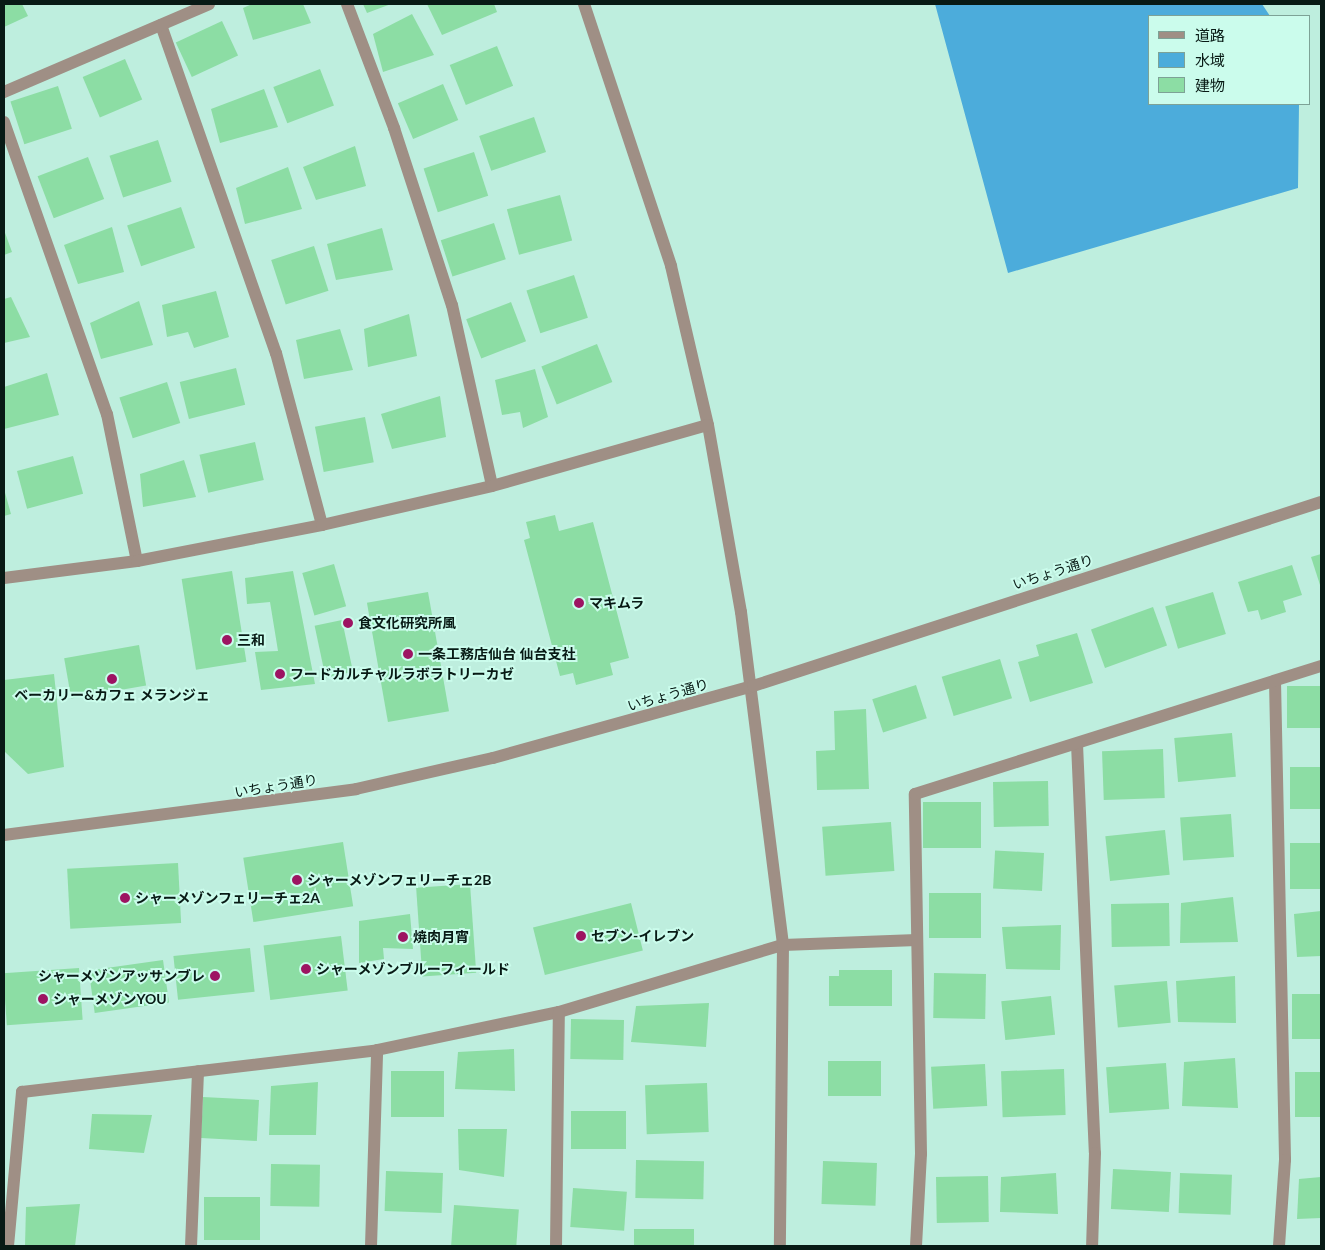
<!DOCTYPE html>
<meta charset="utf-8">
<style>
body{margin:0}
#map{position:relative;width:1325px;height:1250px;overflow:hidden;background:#beeede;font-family:Lato,"Noto Sans JP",sans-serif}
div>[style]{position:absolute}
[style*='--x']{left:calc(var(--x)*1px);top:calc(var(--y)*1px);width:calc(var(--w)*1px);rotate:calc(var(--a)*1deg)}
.water>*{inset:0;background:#4cacdb}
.building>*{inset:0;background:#8cdda4;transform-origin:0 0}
.minor>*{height:12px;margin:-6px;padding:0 6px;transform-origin:6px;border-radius:6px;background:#9f8f85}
.dots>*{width:14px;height:14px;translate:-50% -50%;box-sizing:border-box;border:2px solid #cbfcec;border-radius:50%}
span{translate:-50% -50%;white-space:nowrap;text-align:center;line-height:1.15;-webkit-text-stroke:4px #cbfcec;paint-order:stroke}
.street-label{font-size:14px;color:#081a15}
.poi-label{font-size:14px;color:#081a15;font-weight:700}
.left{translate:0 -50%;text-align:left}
.right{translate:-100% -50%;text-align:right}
.frame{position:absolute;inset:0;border:5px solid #081a15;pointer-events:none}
.legend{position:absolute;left:1148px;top:15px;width:162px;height:90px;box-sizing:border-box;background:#cbfcec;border:1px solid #7da296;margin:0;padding:6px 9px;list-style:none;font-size:15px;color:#081a15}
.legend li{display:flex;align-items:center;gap:10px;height:25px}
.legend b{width:25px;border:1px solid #7da296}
</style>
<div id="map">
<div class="water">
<div style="clip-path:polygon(935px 4px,1262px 4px,1270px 16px,1149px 16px,1149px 104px,1299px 104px,1298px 188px,1008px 273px)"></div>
</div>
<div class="building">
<div style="clip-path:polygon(4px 4px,22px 4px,28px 16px,4px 27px)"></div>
<div style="clip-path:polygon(252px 4px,303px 4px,311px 23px,253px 40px,243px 8px)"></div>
<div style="clip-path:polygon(363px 4px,391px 4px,367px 13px)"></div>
<div style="clip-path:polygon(427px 4px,494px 4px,497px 12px,442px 35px)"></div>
<div style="clip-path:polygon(412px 14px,434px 55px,383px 72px,373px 34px)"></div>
<div style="left:222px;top:21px;width:38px;height:51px;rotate:65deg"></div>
<div style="left:497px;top:46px;width:43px;height:51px;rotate:68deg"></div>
<div style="left:125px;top:59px;width:44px;height:46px;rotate:67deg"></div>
<div style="left:320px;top:69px;width:39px;height:50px;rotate:69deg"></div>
<div style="left:443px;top:84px;width:39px;height:49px;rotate:67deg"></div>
<div style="left:58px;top:86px;width:45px;height:50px;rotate:72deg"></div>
<div style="clip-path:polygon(264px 89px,278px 127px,220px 143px,211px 109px)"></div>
<div style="left:534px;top:117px;width:37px;height:58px;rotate:71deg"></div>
<div style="left:158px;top:140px;width:44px;height:51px;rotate:72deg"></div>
<div style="clip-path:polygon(355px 146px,366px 186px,316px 200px,303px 167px)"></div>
<div style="left:474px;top:152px;width:46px;height:53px;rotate:72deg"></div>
<div style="left:88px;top:157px;width:45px;height:54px;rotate:69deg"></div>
<div style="clip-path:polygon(288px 167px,302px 209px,245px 224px,236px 188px)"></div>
<div style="left:560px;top:195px;width:47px;height:55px;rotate:75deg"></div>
<div style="left:181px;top:207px;width:43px;height:57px;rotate:71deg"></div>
<div style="left:494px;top:223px;width:38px;height:56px;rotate:72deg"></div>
<div style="clip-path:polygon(112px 227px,124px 272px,78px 284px,64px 245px)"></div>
<div style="clip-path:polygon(382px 228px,393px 270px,336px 280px,327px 244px)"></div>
<div style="clip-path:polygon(4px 230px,12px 252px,4px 255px)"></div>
<div style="left:314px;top:246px;width:47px;height:45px;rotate:72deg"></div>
<div style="left:574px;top:275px;width:45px;height:50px;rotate:72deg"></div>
<div style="clip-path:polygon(216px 291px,229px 337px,194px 348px,188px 332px,167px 337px,162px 305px)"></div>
<div style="clip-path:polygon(11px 297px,30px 337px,4px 343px,4px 299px)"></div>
<div style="clip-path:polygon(139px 301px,153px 345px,101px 359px,90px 323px)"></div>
<div style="left:511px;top:302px;width:42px;height:48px;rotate:69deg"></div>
<div style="clip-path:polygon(409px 314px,417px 356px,368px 367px,364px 329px)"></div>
<div style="clip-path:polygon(340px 329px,353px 370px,304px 379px,296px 340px)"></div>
<div style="left:597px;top:344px;width:41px;height:60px;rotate:68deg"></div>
<div style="left:236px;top:368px;width:38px;height:58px;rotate:76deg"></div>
<div style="clip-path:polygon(535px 369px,548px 417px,523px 428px,520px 412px,502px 415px,495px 380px)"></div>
<div style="clip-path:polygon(47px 373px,59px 415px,4px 429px,4px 387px)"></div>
<div style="left:167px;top:382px;width:43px;height:50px;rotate:72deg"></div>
<div style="clip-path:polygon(440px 396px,446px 437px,392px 449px,381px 414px)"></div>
<div style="left:365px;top:417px;width:46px;height:51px;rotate:79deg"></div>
<div style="left:255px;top:442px;width:39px;height:57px;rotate:77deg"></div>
<div style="left:73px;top:456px;width:39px;height:58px;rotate:75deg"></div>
<div style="clip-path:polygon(184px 460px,196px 497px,143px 507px,140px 474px)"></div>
<div style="clip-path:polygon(4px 489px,11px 514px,4px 516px)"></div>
<div style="clip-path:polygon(555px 515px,559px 531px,593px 522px,629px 658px,610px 663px,613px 675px,576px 685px,573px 673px,560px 676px,524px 540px,530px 538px,526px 522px)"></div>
<div style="clip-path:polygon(1321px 554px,1321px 588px,1311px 557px)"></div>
<div style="left:334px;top:564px;width:44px;height:33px;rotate:74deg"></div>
<div style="clip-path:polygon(1292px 565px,1302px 595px,1283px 601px,1286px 612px,1261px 620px,1258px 610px,1248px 612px,1238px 582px)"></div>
<div style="left:232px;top:571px;width:92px;height:51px;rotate:81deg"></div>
<div style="clip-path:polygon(293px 571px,315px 684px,261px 690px,255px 652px,278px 651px,270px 602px,247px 604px,245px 578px)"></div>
<div style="left:428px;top:592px;width:121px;height:62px;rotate:80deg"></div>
<div style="left:1213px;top:592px;width:44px;height:50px;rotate:73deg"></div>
<div style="left:1153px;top:607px;width:41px;height:66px;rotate:70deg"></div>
<div style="left:342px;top:620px;width:53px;height:28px;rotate:78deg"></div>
<div style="clip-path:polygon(1077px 633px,1093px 683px,1030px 702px,1018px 662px,1039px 656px,1036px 645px)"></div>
<div style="left:139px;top:645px;width:41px;height:76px;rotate:80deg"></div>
<div style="left:1000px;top:659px;width:41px;height:61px;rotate:73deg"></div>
<div style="clip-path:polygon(54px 674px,64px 767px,28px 774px,4px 751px,4px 680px)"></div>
<div style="left:916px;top:685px;width:35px;height:46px;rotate:72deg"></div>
<div style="left:1321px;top:686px;width:42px;height:34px;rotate:90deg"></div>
<div style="clip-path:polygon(866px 709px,869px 789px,817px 790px,816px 751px,835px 750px,834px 711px)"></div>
<div style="left:1232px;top:733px;width:44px;height:58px;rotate:85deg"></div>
<div style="left:1163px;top:749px;width:49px;height:61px;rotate:88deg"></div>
<div style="left:1321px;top:767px;width:42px;height:31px;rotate:90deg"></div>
<div style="left:1048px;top:781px;width:45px;height:55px;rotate:89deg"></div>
<div style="left:981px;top:802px;width:46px;height:58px;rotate:90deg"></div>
<div style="left:1231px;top:814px;width:43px;height:51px;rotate:86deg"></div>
<div style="left:891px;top:822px;width:49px;height:69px;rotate:86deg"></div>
<div style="left:1165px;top:830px;width:45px;height:60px;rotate:84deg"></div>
<div style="left:343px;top:842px;width:65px;height:101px;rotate:81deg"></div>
<div style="left:1321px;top:843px;width:46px;height:31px;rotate:90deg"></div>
<div style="left:1044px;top:853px;width:38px;height:49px;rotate:93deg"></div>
<div style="left:178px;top:863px;width:60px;height:111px;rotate:87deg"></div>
<div style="left:470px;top:884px;width:89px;height:54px;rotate:86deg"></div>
<div style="left:981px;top:893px;width:45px;height:52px;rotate:90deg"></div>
<div style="clip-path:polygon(1233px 897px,1238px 942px,1180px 943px,1181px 903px)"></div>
<div style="left:631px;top:903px;width:49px;height:101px;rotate:76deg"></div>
<div style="left:1169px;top:903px;width:43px;height:58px;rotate:89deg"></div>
<div style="clip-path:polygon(1321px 911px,1321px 956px,1297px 957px,1294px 914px)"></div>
<div style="clip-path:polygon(410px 914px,413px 949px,383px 948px,384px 959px,359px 963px,359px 921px)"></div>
<div style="clip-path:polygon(1061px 925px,1060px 970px,1006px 969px,1002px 927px)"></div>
<div style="left:341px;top:936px;width:55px;height:78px;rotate:83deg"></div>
<div style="left:250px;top:948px;width:44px;height:77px;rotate:84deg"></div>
<div style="left:163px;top:960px;width:43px;height:75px;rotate:82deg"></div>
<div style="left:79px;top:968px;width:52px;height:76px;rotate:86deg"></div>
<div style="clip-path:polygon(839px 970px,892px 970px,892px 1006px,829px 1006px,829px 976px,839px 976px)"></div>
<div style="left:934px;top:973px;width:52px;height:45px;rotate:1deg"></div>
<div style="clip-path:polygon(1235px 976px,1236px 1023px,1178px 1022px,1176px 981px)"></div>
<div style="left:1167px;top:981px;width:42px;height:53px;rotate:85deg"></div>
<div style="left:1292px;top:994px;width:29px;height:45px"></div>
<div style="left:1051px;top:996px;width:39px;height:50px;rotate:84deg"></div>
<div style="clip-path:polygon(709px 1003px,706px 1047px,631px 1042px,636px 1006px)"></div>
<div style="left:571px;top:1019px;width:53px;height:40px;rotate:1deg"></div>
<div style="clip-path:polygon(514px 1049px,515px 1091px,455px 1089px,458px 1052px)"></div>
<div style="clip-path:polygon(1235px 1058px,1238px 1108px,1182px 1106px,1184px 1062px)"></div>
<div style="left:828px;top:1061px;width:53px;height:35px"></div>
<div style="left:1166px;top:1063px;width:46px;height:60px;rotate:86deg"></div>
<div style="left:985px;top:1064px;width:42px;height:54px;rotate:87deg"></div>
<div style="left:1064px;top:1069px;width:46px;height:63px;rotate:88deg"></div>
<div style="left:444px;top:1071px;width:46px;height:53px;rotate:90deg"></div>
<div style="left:1321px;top:1072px;width:45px;height:26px;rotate:90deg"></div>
<div style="clip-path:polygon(318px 1082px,316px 1135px,269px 1135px,271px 1086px)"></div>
<div style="left:707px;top:1083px;width:49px;height:62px;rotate:88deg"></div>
<div style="left:259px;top:1100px;width:41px;height:56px;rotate:93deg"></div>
<div style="left:571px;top:1111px;width:55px;height:38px"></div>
<div style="clip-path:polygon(92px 1114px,152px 1115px,144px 1153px,89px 1149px)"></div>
<div style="clip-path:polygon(458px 1129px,507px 1129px,504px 1177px,459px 1170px)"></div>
<div style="left:636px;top:1160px;width:68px;height:38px;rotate:1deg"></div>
<div style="left:823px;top:1161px;width:54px;height:43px;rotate:2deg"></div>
<div style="left:271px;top:1164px;width:49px;height:42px;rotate:1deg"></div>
<div style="left:1113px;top:1169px;width:58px;height:40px;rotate:3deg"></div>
<div style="left:386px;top:1171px;width:57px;height:40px;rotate:2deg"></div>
<div style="clip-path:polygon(1056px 1173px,1058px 1214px,1000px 1212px,1001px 1177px)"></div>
<div style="left:1180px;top:1173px;width:52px;height:40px;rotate:2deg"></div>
<div style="left:988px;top:1176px;width:46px;height:52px;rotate:89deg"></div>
<div style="clip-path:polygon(1321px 1177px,1321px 1218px,1297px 1219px,1299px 1179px)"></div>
<div style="left:573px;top:1188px;width:54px;height:39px;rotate:4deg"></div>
<div style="left:204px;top:1197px;width:56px;height:43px"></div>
<div style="clip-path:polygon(80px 1204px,75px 1246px,25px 1246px,26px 1207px)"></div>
<div style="left:454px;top:1205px;width:65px;height:41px;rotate:4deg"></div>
<div style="left:694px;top:1229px;width:17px;height:60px;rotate:90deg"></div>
</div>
<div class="minor">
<div style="--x:347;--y:4;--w:133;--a:69.2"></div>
<div style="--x:394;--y:128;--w:186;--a:71.9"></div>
<div style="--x:452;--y:305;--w:185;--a:77.5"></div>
<div style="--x:584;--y:4;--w:276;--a:71.6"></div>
<div style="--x:671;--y:266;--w:163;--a:76.9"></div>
<div style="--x:708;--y:425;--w:190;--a:80"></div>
<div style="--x:741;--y:612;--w:336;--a:82.8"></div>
<div style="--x:783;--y:945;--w:301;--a:90.6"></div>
<div style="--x:161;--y:25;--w:348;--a:70.7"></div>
<div style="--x:276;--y:353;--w:178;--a:75"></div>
<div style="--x:4;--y:92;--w:223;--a:-23.2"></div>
<div style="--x:4;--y:122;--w:310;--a:70.6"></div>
<div style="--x:107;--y:414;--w:150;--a:78.5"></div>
<div style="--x:4;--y:578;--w:134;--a:-7.3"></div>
<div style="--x:137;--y:561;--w:188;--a:-11"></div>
<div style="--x:322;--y:525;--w:174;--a:-12.9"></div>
<div style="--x:492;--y:486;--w:224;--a:-15.8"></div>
<div style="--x:1275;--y:681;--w:479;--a:88.8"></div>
<div style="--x:1285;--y:1160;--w:86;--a:94"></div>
<div style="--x:1077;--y:744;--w:409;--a:87.5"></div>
<div style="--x:1095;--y:1153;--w:93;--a:91.8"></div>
<div style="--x:4;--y:835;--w:355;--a:-7.4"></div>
<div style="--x:356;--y:789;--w:140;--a:-12.8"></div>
<div style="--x:493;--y:758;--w:270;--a:-15.5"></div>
<div style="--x:753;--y:686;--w:597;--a:-17.95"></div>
<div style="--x:8;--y:1246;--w:155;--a:-84.8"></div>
<div style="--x:22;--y:1092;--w:357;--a:-6.7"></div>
<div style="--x:377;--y:1050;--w:186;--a:-11.8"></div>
<div style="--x:559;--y:1012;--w:234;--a:-16.7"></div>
<div style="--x:783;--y:945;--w:134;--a:-2.1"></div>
<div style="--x:191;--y:1246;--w:175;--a:-87.7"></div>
<div style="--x:371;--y:1246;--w:196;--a:-88.2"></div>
<div style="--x:556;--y:1246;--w:234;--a:-89.3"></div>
<div style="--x:916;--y:1246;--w:92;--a:-86.9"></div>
<div style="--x:921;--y:1154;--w:360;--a:-91"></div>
<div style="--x:915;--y:794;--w:426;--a:-17.5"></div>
</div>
<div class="dots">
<div style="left:579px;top:603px;background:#9d1462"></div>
<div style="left:348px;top:623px;background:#9d1462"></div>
<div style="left:227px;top:640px;background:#9d1462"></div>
<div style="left:408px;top:654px;background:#9d1462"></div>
<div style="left:280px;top:674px;background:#9d1462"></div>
<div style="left:112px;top:679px;background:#9d1462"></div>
<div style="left:297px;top:880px;background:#9d1462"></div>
<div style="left:125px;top:898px;background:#9d1462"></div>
<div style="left:581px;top:936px;background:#9d1462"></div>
<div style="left:403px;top:937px;background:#9d1462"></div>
<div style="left:306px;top:969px;background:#9d1462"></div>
<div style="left:215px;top:976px;background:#9d1462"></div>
<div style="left:43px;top:999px;background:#9d1462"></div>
</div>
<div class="street-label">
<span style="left:1053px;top:572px;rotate:-18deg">いちょう通り</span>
<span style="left:668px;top:695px;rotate:-16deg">いちょう通り</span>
<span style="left:276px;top:786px;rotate:-9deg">いちょう通り</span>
</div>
<div class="poi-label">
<span class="left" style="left:589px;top:603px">マキムラ</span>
<span class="left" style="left:358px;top:623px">食文化研究所風</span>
<span class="left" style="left:237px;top:640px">三和</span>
<span class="left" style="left:418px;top:654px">一条工務店仙台 仙台支社</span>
<span class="left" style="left:290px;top:674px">フードカルチャルラボラトリーカゼ</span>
<span style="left:112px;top:695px">ベーカリー&amp;カフェ メランジェ</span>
<span class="left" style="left:307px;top:880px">シャーメゾンフェリーチェ2B</span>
<span class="left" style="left:135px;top:898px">シャーメゾンフェリーチェ2A</span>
<span class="left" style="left:591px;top:936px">セブン-イレブン</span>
<span class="left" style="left:413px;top:937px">焼肉月宵</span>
<span class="left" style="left:316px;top:969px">シャーメゾンブルーフィールド</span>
<span class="right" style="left:205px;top:976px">シャーメゾンアッサンブレ</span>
<span class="left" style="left:53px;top:999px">シャーメゾンYOU</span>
</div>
<div class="frame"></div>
<ul class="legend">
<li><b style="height:6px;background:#9f8f85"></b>道路</li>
<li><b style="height:14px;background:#4cacdb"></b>水域</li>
<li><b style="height:14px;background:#8cdda4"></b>建物</li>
</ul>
</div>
